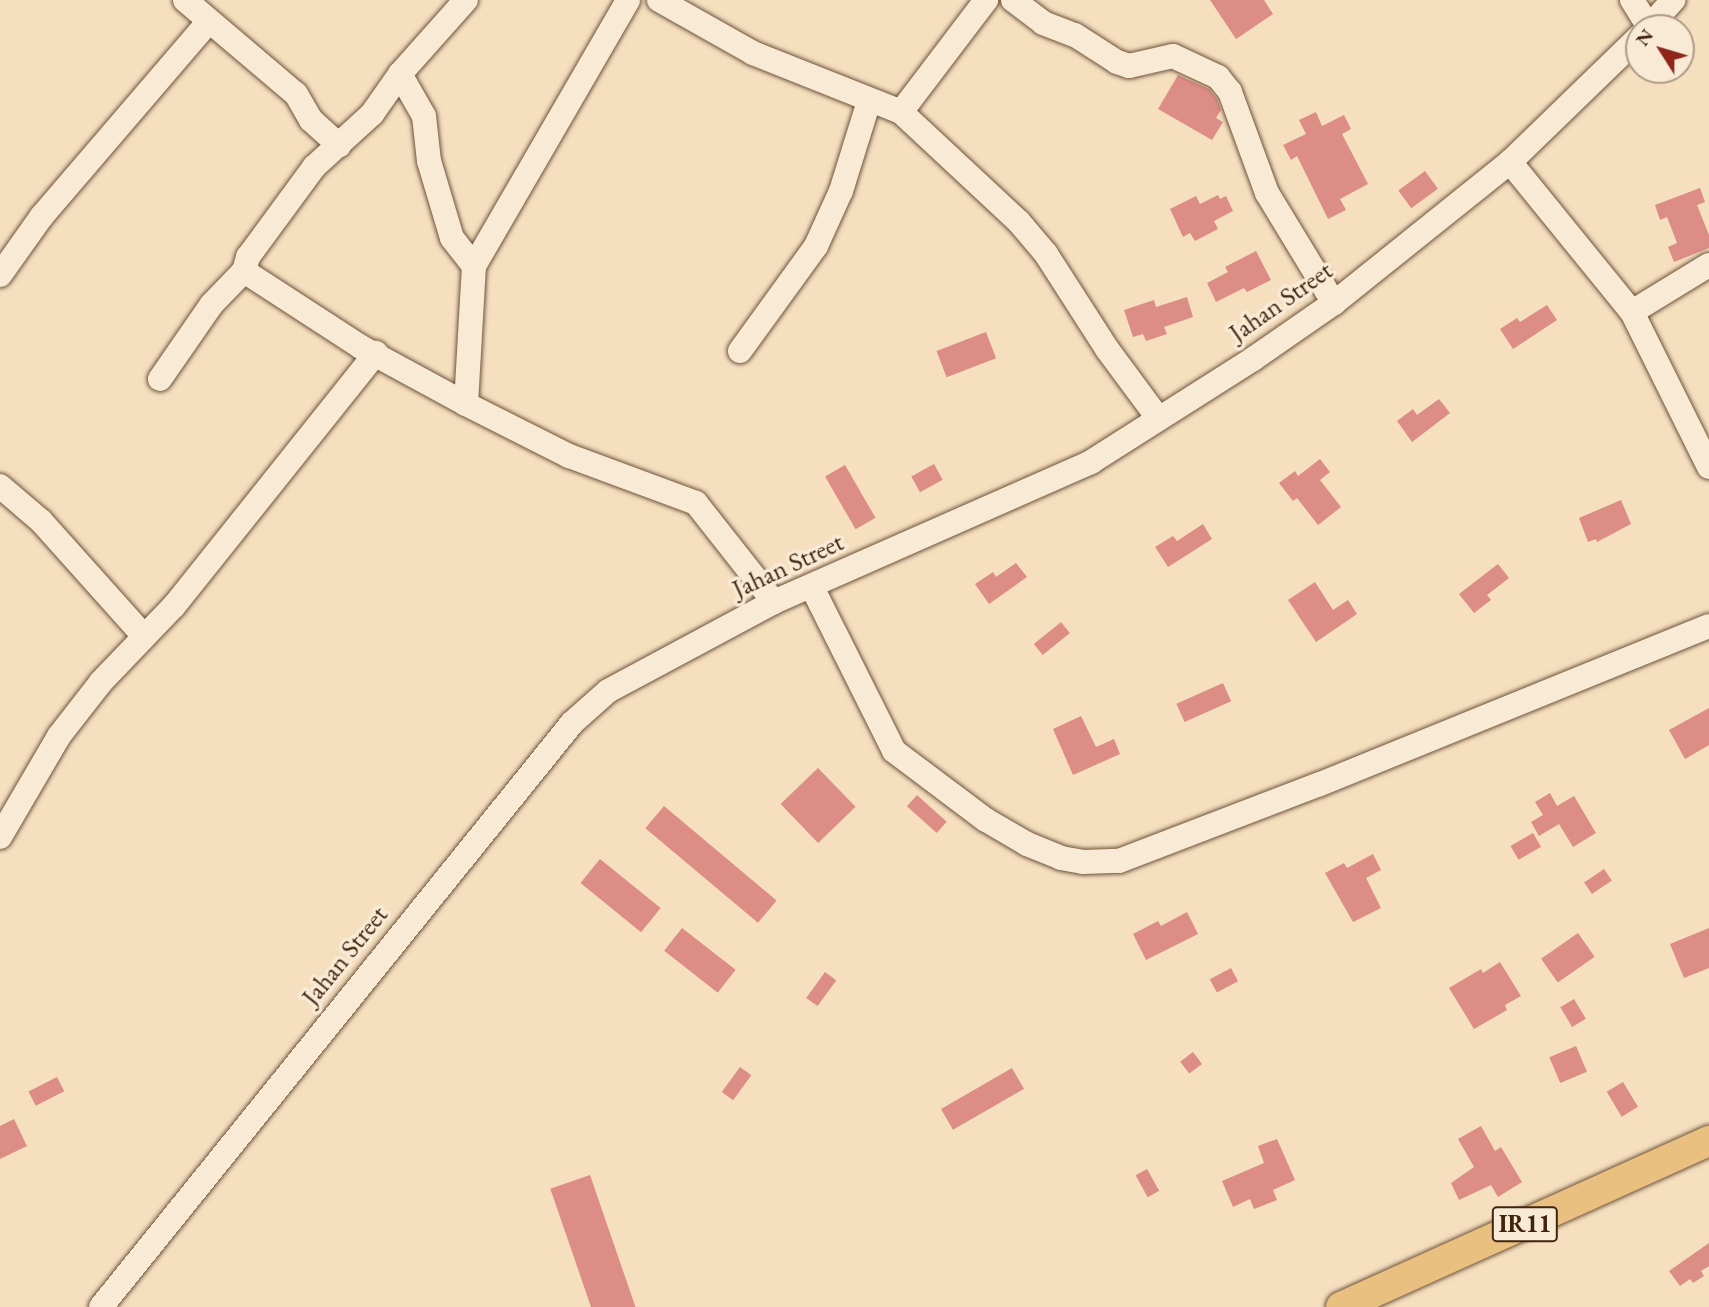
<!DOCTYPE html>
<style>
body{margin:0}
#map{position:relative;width:1709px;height:1307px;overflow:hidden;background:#f5dfbf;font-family:"EB Garamond",serif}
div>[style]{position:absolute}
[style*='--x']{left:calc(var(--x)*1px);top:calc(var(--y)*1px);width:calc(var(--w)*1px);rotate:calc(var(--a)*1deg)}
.building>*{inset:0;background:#dc8d85;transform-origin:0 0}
.roads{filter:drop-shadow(0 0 2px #6e533b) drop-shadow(0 0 2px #6e533b)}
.minor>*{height:24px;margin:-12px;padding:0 12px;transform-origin:12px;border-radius:12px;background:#f8ead5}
.major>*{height:30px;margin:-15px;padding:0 15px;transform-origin:15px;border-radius:15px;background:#eac080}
span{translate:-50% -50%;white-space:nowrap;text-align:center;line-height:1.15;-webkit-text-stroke:7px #f8ead5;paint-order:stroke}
.shield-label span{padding:2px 5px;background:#f8ead5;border:2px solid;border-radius:5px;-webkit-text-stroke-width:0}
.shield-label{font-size:24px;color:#41240f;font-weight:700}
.street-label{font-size:26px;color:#41240f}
.north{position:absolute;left:1625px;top:14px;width:70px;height:70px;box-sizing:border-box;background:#f8ead5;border:2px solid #af9b86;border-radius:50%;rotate:307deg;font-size:19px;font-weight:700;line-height:28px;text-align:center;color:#41240f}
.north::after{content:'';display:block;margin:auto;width:24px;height:32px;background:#8f2418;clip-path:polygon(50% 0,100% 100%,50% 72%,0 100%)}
</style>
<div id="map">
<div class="building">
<div style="clip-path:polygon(1210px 0,1264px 0,1273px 14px,1236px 39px)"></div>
<div style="clip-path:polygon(1178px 75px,1209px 89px,1217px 99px,1221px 110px,1216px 118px,1223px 122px,1212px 140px,1158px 109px)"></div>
<div style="clip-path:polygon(1316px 112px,1322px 126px,1344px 115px,1351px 129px,1342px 134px,1368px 184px,1340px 199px,1346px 210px,1328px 219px,1297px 156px,1291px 160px,1283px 145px,1306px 134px,1299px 120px)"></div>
<div style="left:1425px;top:171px;width:22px;height:33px;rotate:54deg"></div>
<div style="clip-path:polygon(1700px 188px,1705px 202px,1697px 205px,1709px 235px,1709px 248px,1674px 262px,1668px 247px,1677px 243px,1667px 217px,1660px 220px,1655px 205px)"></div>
<div style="clip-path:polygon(1218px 195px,1220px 199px,1226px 196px,1233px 211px,1214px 221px,1218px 229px,1195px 241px,1190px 233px,1183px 237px,1170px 209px,1196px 196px,1200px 204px)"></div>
<div style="clip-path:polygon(1256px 251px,1271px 280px,1247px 292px,1244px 288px,1216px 302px,1207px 283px,1228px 272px,1225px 267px)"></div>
<div style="clip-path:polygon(1187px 297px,1193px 317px,1164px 327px,1167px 334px,1146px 341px,1143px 334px,1133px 337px,1124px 310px,1154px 300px,1156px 307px)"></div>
<div style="clip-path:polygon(1547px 305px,1557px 320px,1513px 349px,1500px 329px,1517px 318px,1520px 322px)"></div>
<div style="left:986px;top:332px;width:28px;height:53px;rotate:69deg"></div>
<div style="clip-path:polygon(1439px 399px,1450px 413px,1412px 442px,1397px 421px,1413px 409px,1417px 415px)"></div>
<div style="clip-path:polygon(1320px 459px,1330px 472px,1320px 480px,1341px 507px,1318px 525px,1297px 498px,1293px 501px,1279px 483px,1295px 471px,1298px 476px)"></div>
<div style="left:934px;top:464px;width:18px;height:26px;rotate:61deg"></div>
<div style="left:845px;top:465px;width:61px;height:23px;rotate:60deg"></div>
<div style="clip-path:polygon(1621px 500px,1631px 524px,1597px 542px,1596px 539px,1588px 542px,1579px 518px)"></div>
<div style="clip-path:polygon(1203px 524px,1212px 539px,1168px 567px,1155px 547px,1173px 536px,1177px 541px)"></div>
<div style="clip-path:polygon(1016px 563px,1027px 577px,989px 604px,975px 584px,993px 572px,996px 577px)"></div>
<div style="clip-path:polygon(1498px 564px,1509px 578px,1487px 595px,1491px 600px,1474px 613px,1459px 594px)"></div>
<div style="clip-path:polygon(1315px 582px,1333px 610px,1348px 600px,1357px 614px,1316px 642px,1288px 600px)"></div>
<div style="left:1061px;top:622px;width:14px;height:35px;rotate:51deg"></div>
<div style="left:1223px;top:683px;width:20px;height:51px;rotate:66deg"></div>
<div style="clip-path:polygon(1709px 708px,1709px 745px,1685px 759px,1669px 730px)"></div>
<div style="clip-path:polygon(1081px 716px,1096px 747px,1114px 739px,1120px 754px,1073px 775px,1053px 729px)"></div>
<div style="left:818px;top:768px;width:54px;height:52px;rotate:46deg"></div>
<div style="clip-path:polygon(1550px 793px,1557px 806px,1574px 796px,1596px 833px,1573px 847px,1559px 824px,1539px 836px,1531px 822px,1543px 815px,1535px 802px)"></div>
<div style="left:917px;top:795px;width:40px;height:15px;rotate:42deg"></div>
<div style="left:664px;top:806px;width:147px;height:29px;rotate:40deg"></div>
<div style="left:1533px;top:833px;width:16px;height:26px;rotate:60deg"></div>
<div style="clip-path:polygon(1373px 854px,1381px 870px,1366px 878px,1381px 908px,1353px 922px,1325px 873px,1344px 863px,1347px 868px)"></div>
<div style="left:600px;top:859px;width:78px;height:31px;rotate:39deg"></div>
<div style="left:1604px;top:869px;width:14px;height:24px;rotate:56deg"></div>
<div style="clip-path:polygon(1187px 912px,1198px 934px,1146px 960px,1133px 934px,1158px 921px,1161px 926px)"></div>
<div style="left:682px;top:928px;width:68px;height:29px;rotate:38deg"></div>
<div style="clip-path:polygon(1709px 928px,1709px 968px,1684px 978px,1670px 944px)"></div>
<div style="left:1578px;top:933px;width:29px;height:45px;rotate:55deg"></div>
<div style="clip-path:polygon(1500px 962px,1521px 996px,1505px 1005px,1507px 1010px,1474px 1029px,1449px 988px,1481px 969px,1483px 973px)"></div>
<div style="left:1231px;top:968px;width:15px;height:24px;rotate:62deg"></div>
<div style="left:825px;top:972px;width:14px;height:32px;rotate:36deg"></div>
<div style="left:1574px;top:999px;width:23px;height:16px;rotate:59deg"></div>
<div style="left:1576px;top:1046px;width:28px;height:29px;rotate:67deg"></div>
<div style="left:1193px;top:1052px;width:15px;height:16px;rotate:53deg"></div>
<div style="left:740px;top:1067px;width:14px;height:31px;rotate:36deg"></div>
<div style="left:1012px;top:1068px;width:24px;height:82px;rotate:60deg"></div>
<div style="left:57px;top:1077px;width:16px;height:32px;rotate:63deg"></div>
<div style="left:1623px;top:1082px;width:29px;height:19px;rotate:59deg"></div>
<div style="clip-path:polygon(14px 1119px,27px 1146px,0 1159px,0 1126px)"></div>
<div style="clip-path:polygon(1481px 1126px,1495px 1151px,1501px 1147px,1522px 1182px,1498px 1197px,1491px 1185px,1459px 1200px,1451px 1183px,1474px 1167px,1458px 1139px)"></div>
<div style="clip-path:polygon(1277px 1139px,1295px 1180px,1273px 1190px,1277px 1200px,1254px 1209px,1250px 1199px,1233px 1207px,1222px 1181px,1264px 1163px,1258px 1146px)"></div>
<div style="left:1147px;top:1169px;width:25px;height:13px;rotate:61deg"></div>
<div style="left:590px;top:1175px;width:140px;height:42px;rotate:71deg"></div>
<div style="clip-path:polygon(1709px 1243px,1709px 1266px,1701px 1271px,1704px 1276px,1693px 1283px,1690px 1279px,1680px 1286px,1669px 1271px)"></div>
</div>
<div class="roads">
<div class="minor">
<div style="--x:185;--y:0;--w:145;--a:40.3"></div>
<div style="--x:296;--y:94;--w:30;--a:60"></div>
<div style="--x:311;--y:120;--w:38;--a:42"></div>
<div style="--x:659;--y:0;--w:108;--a:29.4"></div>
<div style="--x:753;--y:53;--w:159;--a:21.7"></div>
<div style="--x:901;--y:112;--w:161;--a:43"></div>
<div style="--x:1019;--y:222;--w:42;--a:49.8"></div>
<div style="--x:1046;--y:254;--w:113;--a:57.3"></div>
<div style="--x:1107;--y:349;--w:86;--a:53.5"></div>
<div style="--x:1013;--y:0;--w:38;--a:37"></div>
<div style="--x:1043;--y:23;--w:34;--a:21"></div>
<div style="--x:1075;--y:35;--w:50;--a:32.7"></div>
<div style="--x:1117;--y:62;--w:13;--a:18"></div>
<div style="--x:1129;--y:66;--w:45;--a:-12.8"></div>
<div style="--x:1173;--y:56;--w:50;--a:25"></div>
<div style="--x:1218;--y:77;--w:19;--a:51"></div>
<div style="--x:1230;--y:92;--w:108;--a:69.9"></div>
<div style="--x:1267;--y:193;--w:129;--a:58.7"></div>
<div style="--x:1632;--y:0;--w:32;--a:58"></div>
<div style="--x:1648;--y:28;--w:38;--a:-48"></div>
<div style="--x:400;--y:74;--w:48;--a:60.3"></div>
<div style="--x:424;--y:116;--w:45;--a:83.7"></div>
<div style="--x:429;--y:161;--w:80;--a:73.4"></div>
<div style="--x:452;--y:238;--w:36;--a:52"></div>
<div style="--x:901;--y:112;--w:141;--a:-52.8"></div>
<div style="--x:1510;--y:162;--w:193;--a:50.9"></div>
<div style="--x:1632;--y:312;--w:173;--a:63.6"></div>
<div style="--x:244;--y:271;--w:140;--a:33"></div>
<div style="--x:361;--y:347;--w:119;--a:28.5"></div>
<div style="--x:466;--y:404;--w:115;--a:26.8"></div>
<div style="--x:569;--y:456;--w:135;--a:20.3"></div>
<div style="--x:696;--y:503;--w:126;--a:51.8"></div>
<div style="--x:0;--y:275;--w:72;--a:-54.6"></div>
<div style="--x:42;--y:216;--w:255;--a:-49.4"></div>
<div style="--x:1632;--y:312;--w:90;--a:-31.4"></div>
<div style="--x:740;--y:351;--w:130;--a:-54.1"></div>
<div style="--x:816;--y:246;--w:60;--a:-65.6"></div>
<div style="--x:841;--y:191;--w:94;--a:-72.7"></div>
<div style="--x:160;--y:379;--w:91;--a:-55.3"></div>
<div style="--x:212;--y:304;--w:46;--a:-45.9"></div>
<div style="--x:244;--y:271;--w:15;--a:-74"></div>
<div style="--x:248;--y:257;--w:112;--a:-53.7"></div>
<div style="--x:314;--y:167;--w:79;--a:-42.4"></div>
<div style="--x:372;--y:114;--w:49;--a:-55"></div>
<div style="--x:400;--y:74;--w:99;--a:-48.3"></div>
<div style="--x:466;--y:404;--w:138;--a:-86.7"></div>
<div style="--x:474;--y:266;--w:307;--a:-59.9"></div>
<div style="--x:0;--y:486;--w:54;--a:40.5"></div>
<div style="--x:41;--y:521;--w:153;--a:48.2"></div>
<div style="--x:812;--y:587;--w:183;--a:63.4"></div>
<div style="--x:894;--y:751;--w:115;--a:36.9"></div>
<div style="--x:986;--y:820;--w:48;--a:30.3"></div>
<div style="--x:1027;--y:844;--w:37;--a:22"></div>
<div style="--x:1061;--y:858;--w:22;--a:10"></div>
<div style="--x:1083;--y:862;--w:36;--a:-2"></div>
<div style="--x:1119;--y:861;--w:215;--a:-21"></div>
<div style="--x:1320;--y:784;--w:420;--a:-22.1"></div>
<div style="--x:0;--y:837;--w:117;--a:-59.7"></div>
<div style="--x:59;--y:736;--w:68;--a:-52.1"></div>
<div style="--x:101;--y:682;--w:105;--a:-46.2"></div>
<div style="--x:174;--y:606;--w:324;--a:-51.4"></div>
<div style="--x:101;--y:1307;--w:750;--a:-51.11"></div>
<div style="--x:572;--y:723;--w:48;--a:-41.6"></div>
<div style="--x:608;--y:691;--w:188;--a:-28.2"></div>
<div style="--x:774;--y:602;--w:347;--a:-23.8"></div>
<div style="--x:1091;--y:462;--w:192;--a:-32.4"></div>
<div style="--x:1253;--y:359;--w:98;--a:-34.7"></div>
<div style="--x:1334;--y:303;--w:226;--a:-38.7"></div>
<div style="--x:1510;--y:162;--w:180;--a:-44.1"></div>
</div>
<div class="major">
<div style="--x:1341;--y:1307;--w:404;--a:-24.3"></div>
</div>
</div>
<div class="shield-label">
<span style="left:1525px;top:1224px">IR11</span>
</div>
<div class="street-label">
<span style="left:1281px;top:302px;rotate:-35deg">Jahan Street</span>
<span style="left:788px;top:566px;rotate:-25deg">Jahan Street</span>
<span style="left:345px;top:956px;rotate:-51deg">Jahan Street</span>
</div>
<div class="north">N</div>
</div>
